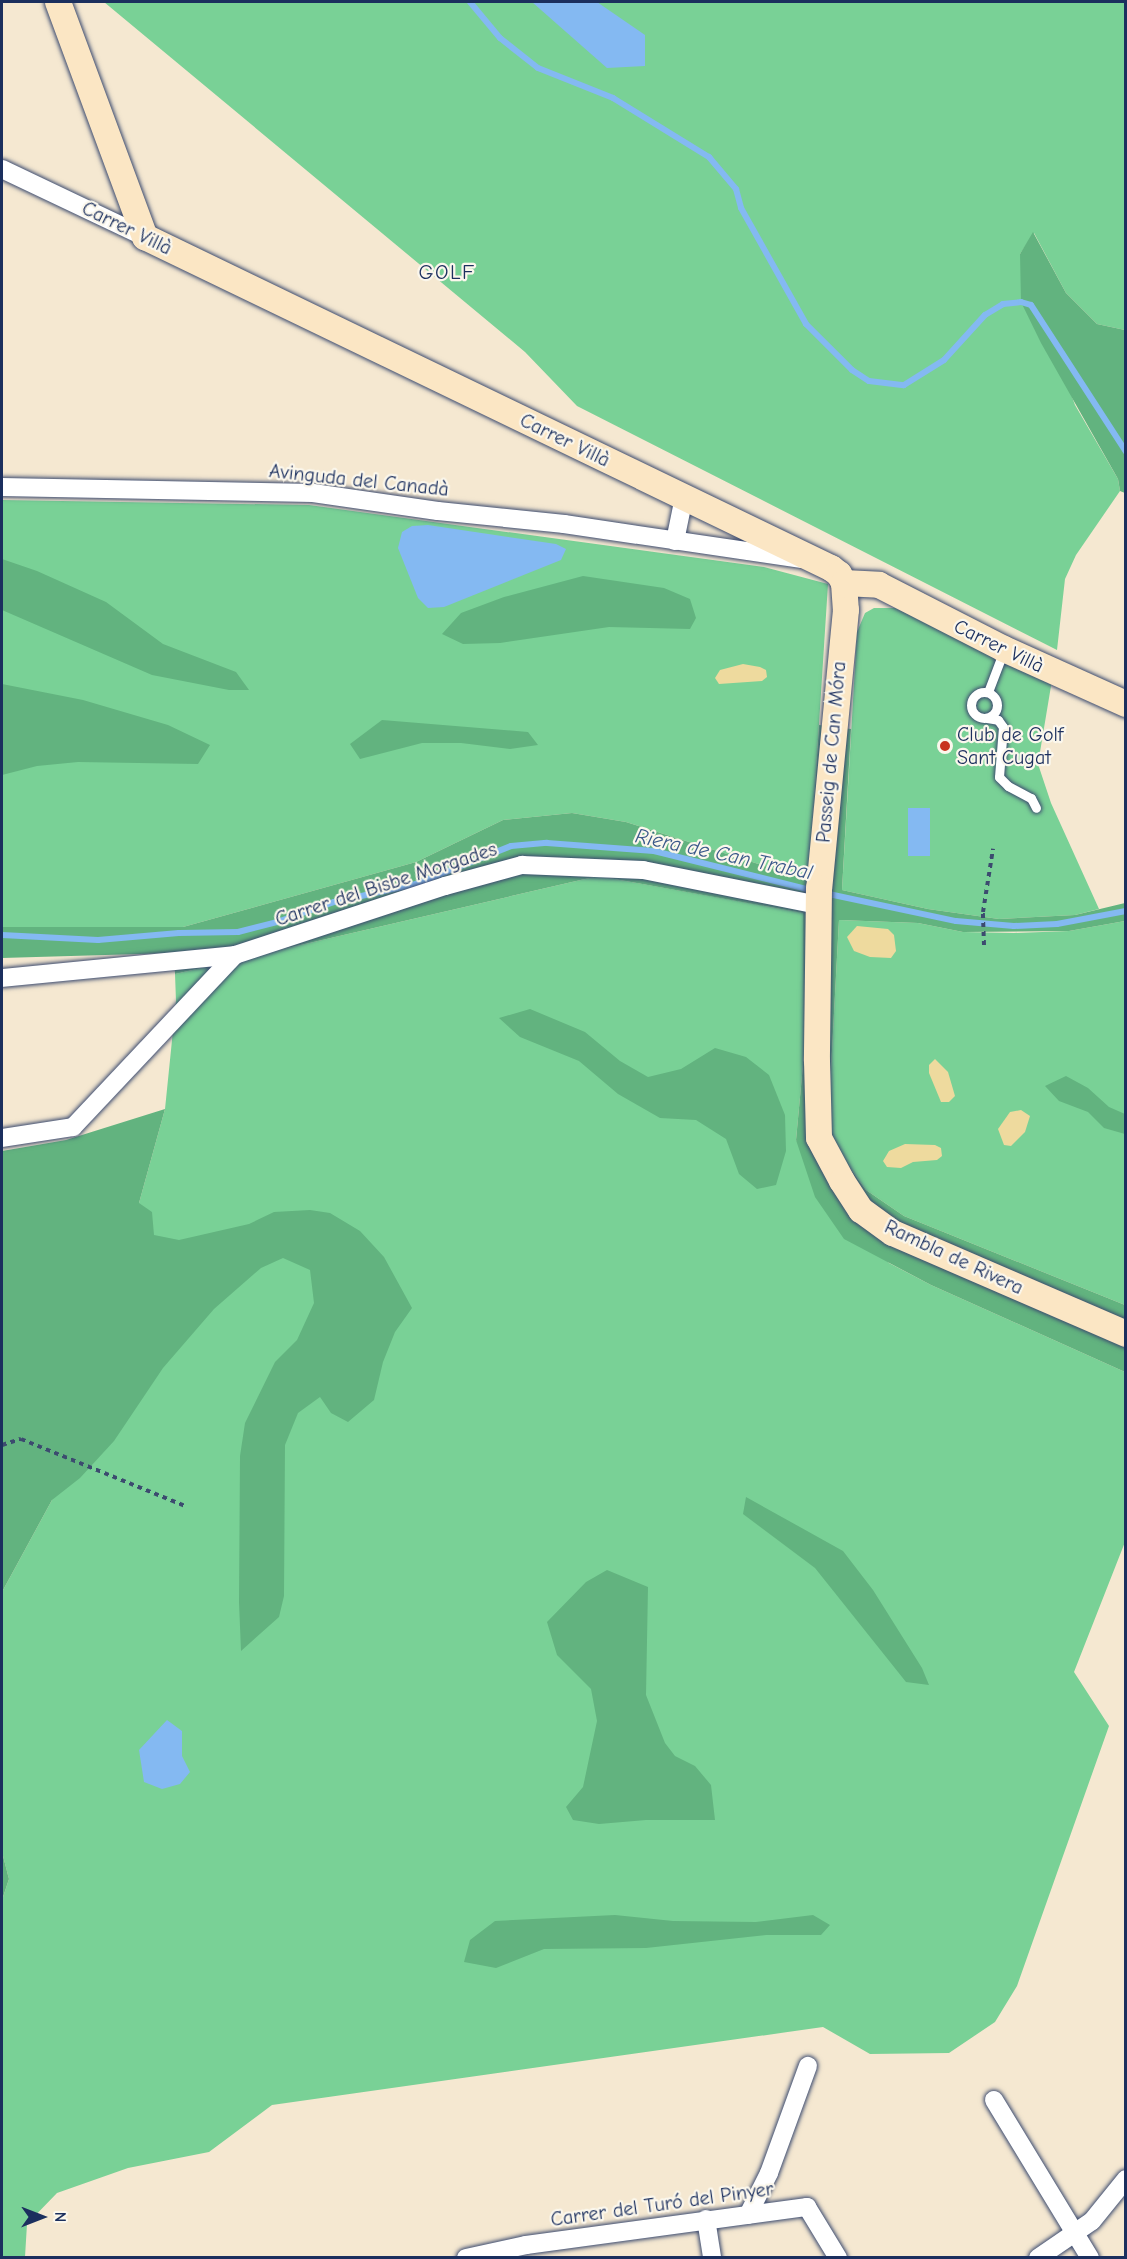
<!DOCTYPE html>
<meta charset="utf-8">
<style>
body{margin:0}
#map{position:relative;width:1127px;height:2259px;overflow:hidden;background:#f5e8d1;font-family:"Comic Neue",sans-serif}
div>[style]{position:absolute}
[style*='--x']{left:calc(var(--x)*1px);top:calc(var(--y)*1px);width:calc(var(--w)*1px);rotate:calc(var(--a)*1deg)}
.green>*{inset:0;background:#79d196}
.forest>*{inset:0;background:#62b37f}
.sand>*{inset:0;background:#eeda9e}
.water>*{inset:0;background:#84b9f2;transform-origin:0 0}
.stream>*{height:6px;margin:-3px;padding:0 3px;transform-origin:3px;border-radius:3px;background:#84b9f2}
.path>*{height:4px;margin-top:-2px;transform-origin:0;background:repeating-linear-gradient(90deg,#3c4b6f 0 4.5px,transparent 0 9px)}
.roads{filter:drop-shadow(0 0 2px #3c4b6f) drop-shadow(0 0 2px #3c4b6f)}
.lane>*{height:9px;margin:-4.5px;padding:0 4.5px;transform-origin:4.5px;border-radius:4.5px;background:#fff}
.lane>.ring{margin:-4.5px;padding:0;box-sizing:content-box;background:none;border:9px solid #fff;border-radius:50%}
.street>*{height:18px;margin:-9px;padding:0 9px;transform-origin:9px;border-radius:9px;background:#fff}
.secondary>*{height:26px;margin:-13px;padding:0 13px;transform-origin:13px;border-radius:13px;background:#fbe6c4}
.dots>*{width:16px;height:16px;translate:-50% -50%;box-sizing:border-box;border:3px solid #fbf7ec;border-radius:50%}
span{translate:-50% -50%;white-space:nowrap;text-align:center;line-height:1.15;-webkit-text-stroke:4.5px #fbf7ec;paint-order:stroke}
.street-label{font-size:20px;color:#1b2f5e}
.poi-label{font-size:20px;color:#1b2f5e}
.left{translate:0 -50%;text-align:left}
.neighbourhood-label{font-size:21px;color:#1b2f5e;letter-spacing:1.5px}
.water-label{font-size:21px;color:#3a588a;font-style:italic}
.frame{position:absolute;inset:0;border:3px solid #1b2f5e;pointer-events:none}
.north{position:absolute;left:12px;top:2187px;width:60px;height:60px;-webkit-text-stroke:4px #fbf7ec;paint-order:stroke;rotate:90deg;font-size:16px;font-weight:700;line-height:24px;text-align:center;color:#1b2f5e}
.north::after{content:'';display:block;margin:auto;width:21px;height:27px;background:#1b2f5e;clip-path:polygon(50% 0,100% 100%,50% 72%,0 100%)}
</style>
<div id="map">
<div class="green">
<div style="clip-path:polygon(104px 2px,1125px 2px,1125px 330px,1097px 324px,1066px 293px,1034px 233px,1020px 254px,1075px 405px,1118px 479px,1120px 491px,1076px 555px,1065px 579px,1057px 650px,577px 406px,525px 352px)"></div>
<div style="clip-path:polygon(2px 500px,309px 505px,764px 567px,828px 584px,809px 880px,626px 822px,572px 813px,503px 820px,416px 862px,183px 927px,2px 927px)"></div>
<div style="clip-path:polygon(874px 608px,895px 608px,1052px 680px,1038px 764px,1051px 803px,1099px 909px,1075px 915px,999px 919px,928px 909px,842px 890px,857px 632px,865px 613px)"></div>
<div style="clip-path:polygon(598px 876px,804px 913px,804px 1054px,796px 1140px,889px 1263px,931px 1285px,1125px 1372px,1125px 1542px,1074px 1672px,1109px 1726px,1017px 1986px,995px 2022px,949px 2053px,870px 2054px,823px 2027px,272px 2105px,209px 2152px,128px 2168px,57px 2193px,27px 2224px,25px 2257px,2px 2257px,2px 1900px,9px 1879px,2px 1852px,2px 1592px,52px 1500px,139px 1203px,165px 1109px,176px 1001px,175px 974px)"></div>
<div style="clip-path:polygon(839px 920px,918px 923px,963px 932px,1014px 933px,1069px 931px,1125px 921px,1125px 1305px,904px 1216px,866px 1190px,842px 1157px,828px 1125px)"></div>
</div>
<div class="forest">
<div style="clip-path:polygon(1033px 232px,1066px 293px,1097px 324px,1125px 330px,1125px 493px,1120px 491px,1118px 479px,1041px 343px,1021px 302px,1020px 254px)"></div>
<div style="clip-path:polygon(2px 559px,37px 571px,106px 602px,163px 644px,236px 672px,249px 690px,229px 690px,152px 675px,2px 610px)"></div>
<div style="clip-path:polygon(583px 576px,664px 588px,690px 599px,696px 618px,690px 629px,609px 627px,500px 643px,463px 644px,442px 634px,461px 613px,504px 597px)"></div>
<div style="clip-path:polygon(2px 684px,83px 700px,168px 725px,210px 745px,198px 764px,78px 762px,37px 766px,2px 775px)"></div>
<div style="clip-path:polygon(382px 720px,528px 732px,538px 745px,510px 749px,461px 743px,422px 743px,360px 759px,350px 744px)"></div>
<div style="clip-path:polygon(819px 725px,851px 729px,842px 890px,928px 909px,999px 919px,1075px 915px,1125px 903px,1125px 921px,1069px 931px,963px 932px,918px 923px,839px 920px,828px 1125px,842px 1157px,866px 1190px,904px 1216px,1125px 1305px,1125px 1372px,931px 1285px,844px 1239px,815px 1197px,796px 1140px,804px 1054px,803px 913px,598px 876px,175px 974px,174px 953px,2px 958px,2px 927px,183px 927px,416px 862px,503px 820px,572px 813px,626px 822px,809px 880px)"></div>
<div style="clip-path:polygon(530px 1009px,585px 1032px,620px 1061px,648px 1077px,681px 1069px,715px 1048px,746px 1057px,769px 1075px,785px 1115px,786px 1151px,776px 1185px,757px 1189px,739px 1174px,726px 1139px,696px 1120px,660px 1118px,618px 1094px,579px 1061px,520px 1037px,499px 1018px)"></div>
<div style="clip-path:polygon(1066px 1076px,1088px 1088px,1109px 1107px,1125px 1114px,1125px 1134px,1104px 1128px,1088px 1112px,1059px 1101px,1045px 1086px)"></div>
<div style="clip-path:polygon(165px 1109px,139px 1203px,152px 1212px,154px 1235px,179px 1240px,249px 1224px,274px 1212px,310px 1210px,330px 1213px,360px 1231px,384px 1257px,412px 1308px,395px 1332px,383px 1362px,374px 1400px,348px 1422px,331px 1413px,320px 1397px,298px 1413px,285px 1445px,284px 1596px,279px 1617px,241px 1651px,239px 1602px,240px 1456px,245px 1423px,275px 1362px,297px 1340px,314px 1303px,310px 1270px,283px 1258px,261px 1268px,214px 1309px,163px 1368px,114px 1441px,80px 1478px,52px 1500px,2px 1592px,2px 1151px,66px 1140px)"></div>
<div style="clip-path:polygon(746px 1497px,843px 1551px,873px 1590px,922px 1668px,929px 1685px,906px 1682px,815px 1568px,743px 1514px)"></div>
<div style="clip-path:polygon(607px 1570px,648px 1587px,646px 1695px,665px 1743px,675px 1756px,695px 1766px,711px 1785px,715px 1820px,646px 1820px,599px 1824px,573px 1820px,566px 1807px,583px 1787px,597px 1721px,591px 1689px,557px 1655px,547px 1622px,586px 1582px)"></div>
<div style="clip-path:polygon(2px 1852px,9px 1879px,2px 1900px)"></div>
<div style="clip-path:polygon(615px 1915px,673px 1921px,756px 1922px,813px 1915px,830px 1925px,821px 1935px,766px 1935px,646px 1948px,544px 1949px,496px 1968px,464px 1962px,470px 1940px,495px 1921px)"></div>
</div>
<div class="sand">
<div style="clip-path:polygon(743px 664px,760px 667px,766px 670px,767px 677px,762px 681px,719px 684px,715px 678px,720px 670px)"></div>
<div style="clip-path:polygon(857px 926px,888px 929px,894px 935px,896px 951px,891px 958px,870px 957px,854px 951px,847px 937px)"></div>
<div style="clip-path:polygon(935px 1059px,948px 1072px,955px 1096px,949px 1102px,941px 1102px,929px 1073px,929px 1065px)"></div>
<div style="clip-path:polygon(1021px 1110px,1030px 1116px,1025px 1132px,1011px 1146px,1004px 1145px,998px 1129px,1010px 1112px)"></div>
<div style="clip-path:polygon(905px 1144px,935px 1145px,941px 1148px,942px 1156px,937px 1160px,913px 1162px,901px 1168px,887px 1167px,883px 1161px,889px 1151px)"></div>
</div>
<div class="water">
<div style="clip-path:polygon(532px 2px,597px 2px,645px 35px,645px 66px,607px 68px)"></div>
<div style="clip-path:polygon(428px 525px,556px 544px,566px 549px,561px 560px,444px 607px,428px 608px,418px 598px,398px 548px,402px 532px,412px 526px)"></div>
<div style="left:908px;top:808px;width:22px;height:48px"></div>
<div style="clip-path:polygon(167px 1720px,182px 1731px,182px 1756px,190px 1772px,180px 1784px,162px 1789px,144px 1782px,139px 1750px)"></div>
</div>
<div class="stream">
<div style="--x:470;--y:2;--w:47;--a:50.2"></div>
<div style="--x:500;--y:38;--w:48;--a:38.3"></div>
<div style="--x:538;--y:68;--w:81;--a:21.8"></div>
<div style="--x:613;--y:98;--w:113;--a:31.6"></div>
<div style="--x:709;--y:157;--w:42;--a:49.8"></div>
<div style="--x:736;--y:189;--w:20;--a:75"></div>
<div style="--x:741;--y:208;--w:133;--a:60.7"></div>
<div style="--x:806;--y:324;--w:65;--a:45"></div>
<div style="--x:852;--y:370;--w:20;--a:33"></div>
<div style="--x:869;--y:381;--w:35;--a:7"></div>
<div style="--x:904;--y:385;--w:47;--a:-32"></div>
<div style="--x:944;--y:360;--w:61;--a:-47.7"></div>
<div style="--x:985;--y:315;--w:21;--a:-31"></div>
<div style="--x:1003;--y:304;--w:18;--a:-6"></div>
<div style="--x:1021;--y:302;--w:10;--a:17"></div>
<div style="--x:1031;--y:305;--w:175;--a:57.1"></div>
<div style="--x:824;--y:893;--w:135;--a:12"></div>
<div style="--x:956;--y:921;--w:58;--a:4.9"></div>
<div style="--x:1014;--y:926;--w:43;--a:-2.7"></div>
<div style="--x:1057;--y:924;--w:70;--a:-10.7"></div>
<div style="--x:2;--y:935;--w:96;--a:3"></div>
<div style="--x:98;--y:940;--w:81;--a:-4.9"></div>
<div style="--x:179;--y:933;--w:59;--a:-1"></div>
<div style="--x:238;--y:932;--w:40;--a:-14.4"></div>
<div style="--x:277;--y:922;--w:60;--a:-19.3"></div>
<div style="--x:334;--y:902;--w:84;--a:-12.4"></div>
<div style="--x:416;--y:884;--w:102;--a:-21.8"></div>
<div style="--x:511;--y:846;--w:36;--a:-5"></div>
<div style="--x:547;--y:843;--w:107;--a:4.3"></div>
<div style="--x:654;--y:851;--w:165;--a:14"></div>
</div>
<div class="path">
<div style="--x:984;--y:945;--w:33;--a:-92"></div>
<div style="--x:983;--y:912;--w:64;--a:-81"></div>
<div style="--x:2;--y:1445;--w:20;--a:-18"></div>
<div style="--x:21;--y:1439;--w:177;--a:22.2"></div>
</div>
<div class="roads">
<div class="lane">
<div class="ring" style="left:971px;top:692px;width:17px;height:17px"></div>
<div style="--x:988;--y:692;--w:45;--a:-69.1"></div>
<div style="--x:987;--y:718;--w:11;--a:10"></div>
<div style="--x:998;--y:720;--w:9;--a:54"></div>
<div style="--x:1003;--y:727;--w:50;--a:94.6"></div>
<div style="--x:999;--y:777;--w:13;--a:45"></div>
<div style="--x:1008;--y:786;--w:26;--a:28"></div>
<div style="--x:1031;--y:798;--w:11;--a:63"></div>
</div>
<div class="street">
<div style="--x:2;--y:169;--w:158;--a:25.4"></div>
<div style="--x:2;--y:487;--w:311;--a:1.1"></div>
<div style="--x:313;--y:493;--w:126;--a:8.2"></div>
<div style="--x:438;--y:511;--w:127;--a:5.9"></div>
<div style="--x:564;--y:524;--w:239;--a:8.4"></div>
<div style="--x:675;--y:541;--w:45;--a:-78.4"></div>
<div style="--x:2;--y:978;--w:234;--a:-5.6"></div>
<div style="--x:235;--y:955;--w:221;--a:-18.2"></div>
<div style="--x:445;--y:886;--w:80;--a:-15.3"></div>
<div style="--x:522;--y:865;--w:121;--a:2.4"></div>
<div style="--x:643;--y:870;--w:178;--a:11.3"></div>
<div style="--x:2;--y:1138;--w:72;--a:-8.8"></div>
<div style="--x:73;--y:1127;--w:236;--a:-46.7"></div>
<div style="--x:994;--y:2100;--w:185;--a:58.7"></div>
<div style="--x:748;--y:2215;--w:47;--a:-63.4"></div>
<div style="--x:769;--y:2173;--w:114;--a:-70"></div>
<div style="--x:706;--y:2219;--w:39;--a:81"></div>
<div style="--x:466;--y:2258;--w:61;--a:-12.2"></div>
<div style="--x:526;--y:2245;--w:284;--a:-7.7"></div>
<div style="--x:807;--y:2207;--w:60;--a:58.7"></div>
<div style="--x:1038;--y:2258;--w:65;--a:-34.4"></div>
<div style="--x:1092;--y:2221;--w:54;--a:-51"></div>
</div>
<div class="secondary">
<div style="--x:58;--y:2;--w:251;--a:69.7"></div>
<div style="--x:145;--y:237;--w:762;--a:25.76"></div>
<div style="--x:831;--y:568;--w:10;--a:37"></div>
<div style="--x:839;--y:574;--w:10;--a:61"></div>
<div style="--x:844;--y:583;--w:27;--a:86"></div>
<div style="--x:846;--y:610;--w:279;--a:95.5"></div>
<div style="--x:819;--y:888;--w:173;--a:90.7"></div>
<div style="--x:817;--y:1061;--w:77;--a:88.5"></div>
<div style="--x:819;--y:1138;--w:49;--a:61.9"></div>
<div style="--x:842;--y:1181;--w:35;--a:57"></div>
<div style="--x:861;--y:1210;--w:39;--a:36"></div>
<div style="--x:893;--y:1233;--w:254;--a:23.4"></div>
<div style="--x:844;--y:583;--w:35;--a:3"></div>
<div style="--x:879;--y:585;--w:140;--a:27.1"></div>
<div style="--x:1004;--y:649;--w:134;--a:24.3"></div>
</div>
</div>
<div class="dots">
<div style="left:945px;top:746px;background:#c8321e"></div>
</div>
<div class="street-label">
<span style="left:127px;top:228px;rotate:26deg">Carrer Villà</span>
<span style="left:565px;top:440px;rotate:26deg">Carrer Villà</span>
<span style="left:359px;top:480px;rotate:6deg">Avinguda del Canadà</span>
<span style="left:999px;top:646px;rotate:26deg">Carrer Villà</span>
<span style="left:831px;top:752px;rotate:-85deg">Passeig de Can Móra</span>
<span style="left:386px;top:884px;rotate:-18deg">Carrer del Bisbe Morgades</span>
<span style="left:954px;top:1257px;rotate:25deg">Rambla de Rivera</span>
<span style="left:662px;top:2204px;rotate:-8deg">Carrer del Turó del Pinyer</span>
</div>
<div class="poi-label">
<span class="left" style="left:957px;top:746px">Club de Golf<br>Sant Cugat</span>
</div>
<div class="neighbourhood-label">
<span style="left:447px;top:272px">GOLF</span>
</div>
<div class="water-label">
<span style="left:724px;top:854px;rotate:12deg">Riera de Can Trabal</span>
</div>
<div class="frame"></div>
<div class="north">N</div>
</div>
